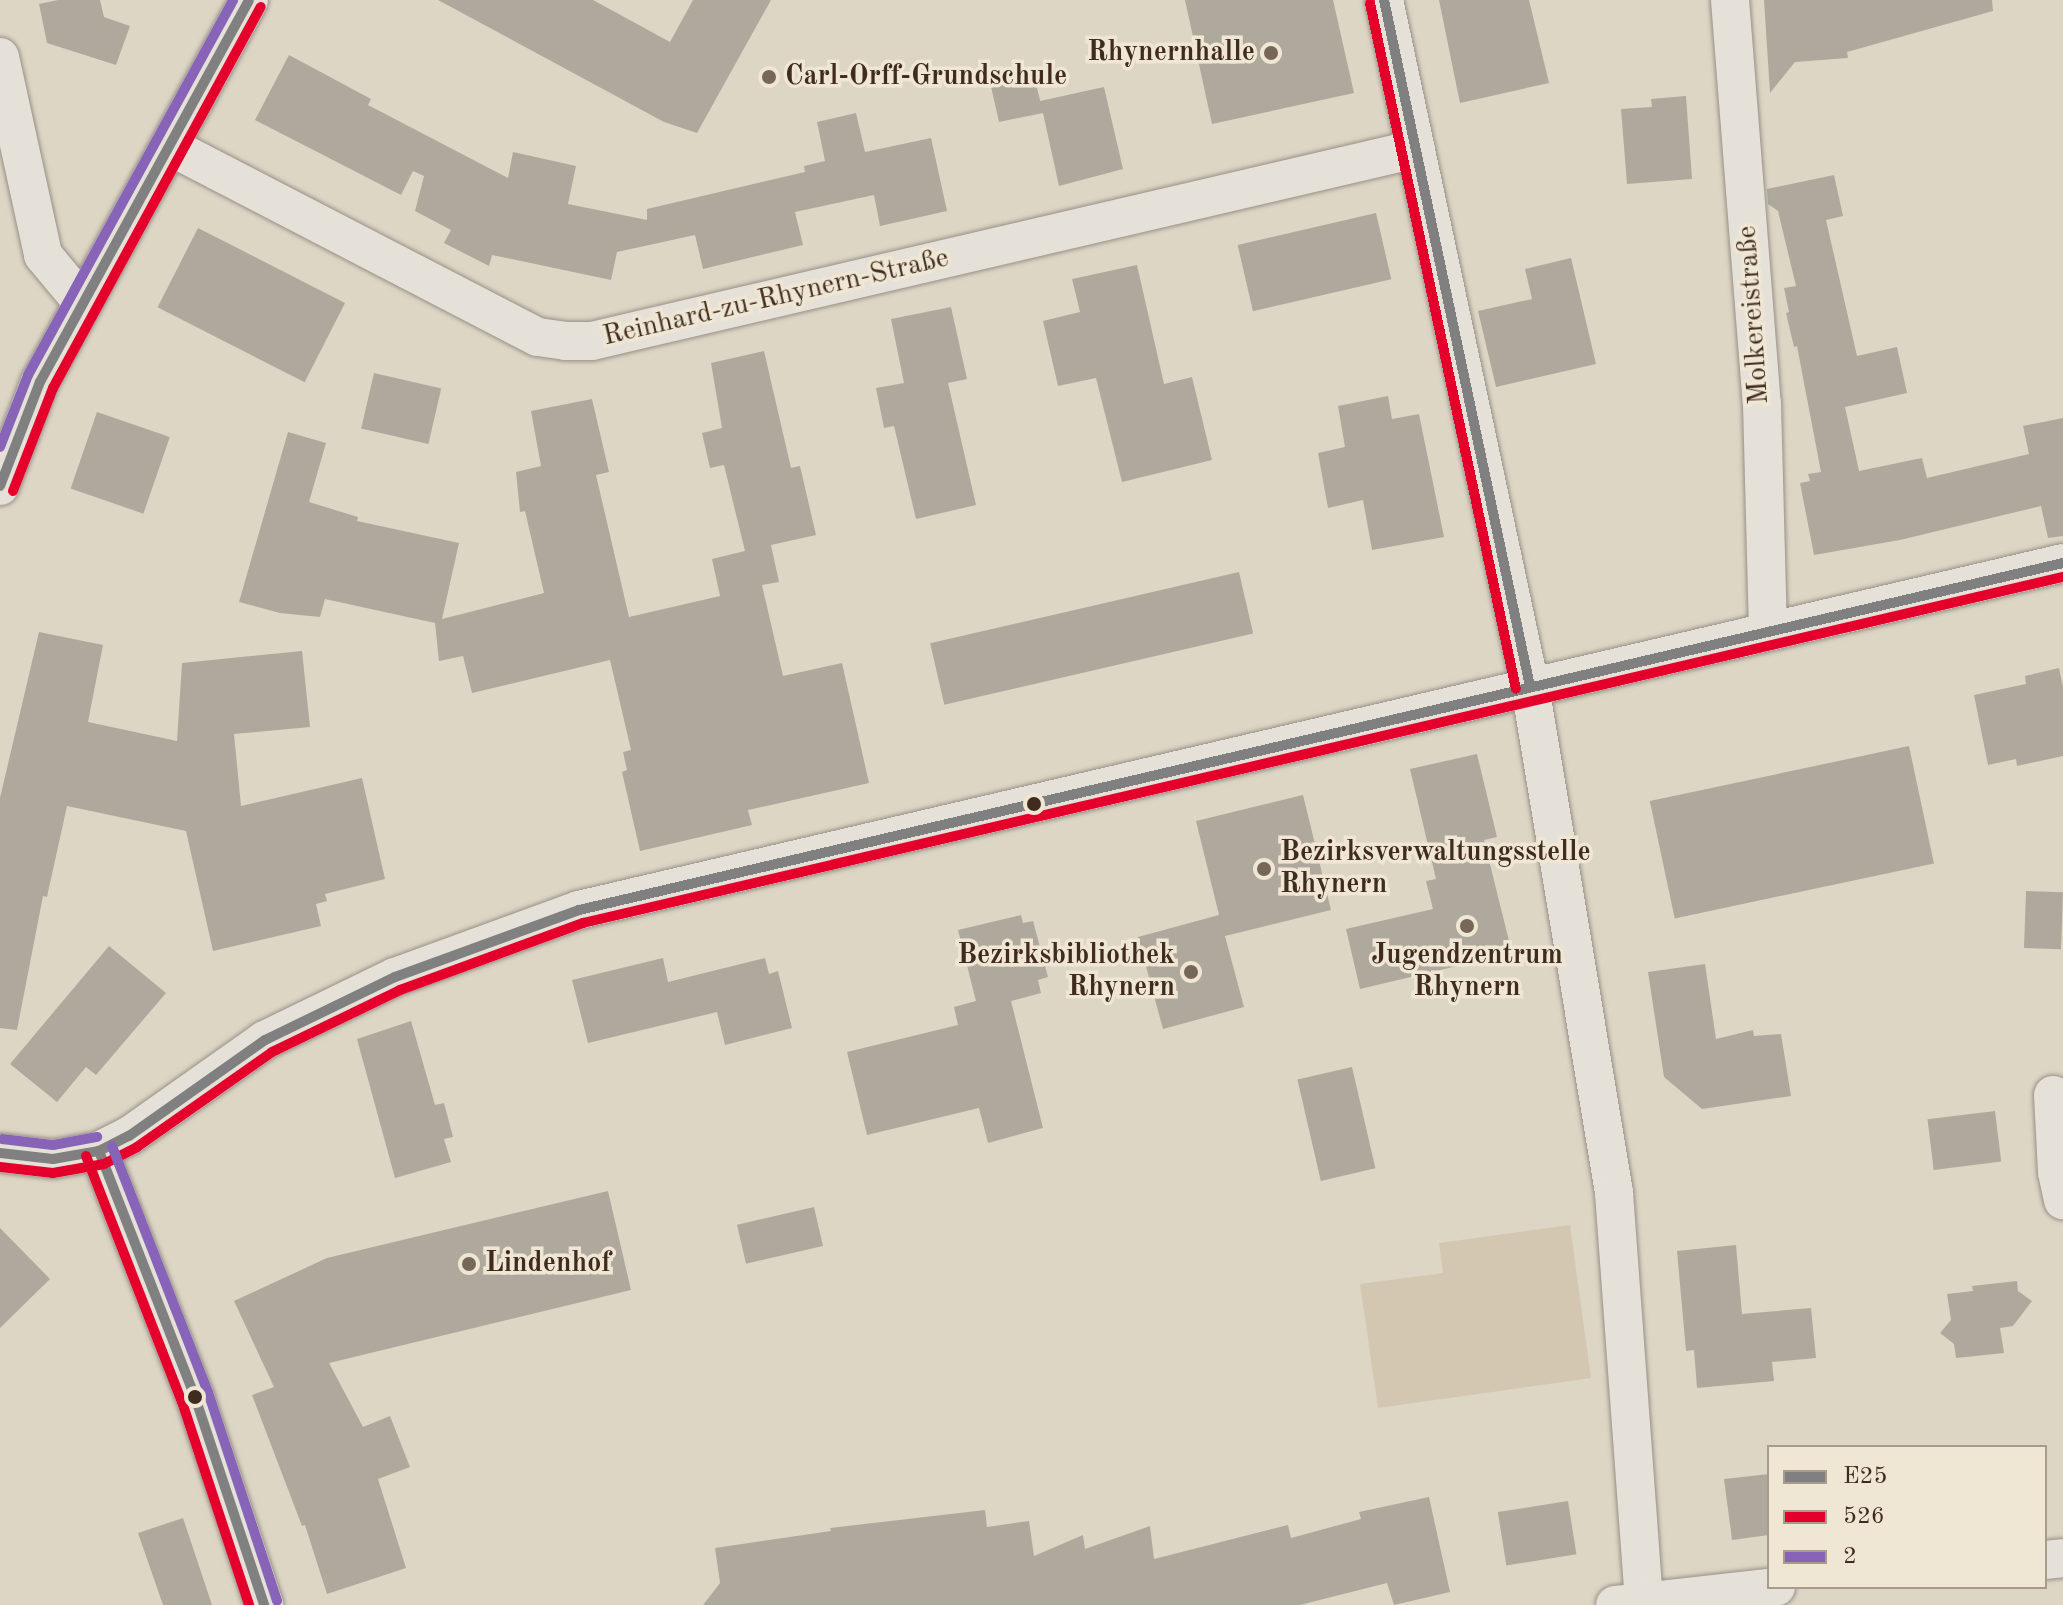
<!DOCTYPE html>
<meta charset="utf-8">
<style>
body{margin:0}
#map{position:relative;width:2063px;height:1605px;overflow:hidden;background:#ddd6c5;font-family:"Old Standard TT",serif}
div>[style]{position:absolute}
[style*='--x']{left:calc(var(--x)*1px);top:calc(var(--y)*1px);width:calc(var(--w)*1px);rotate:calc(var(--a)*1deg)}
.green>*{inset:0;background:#d3c7b1}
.building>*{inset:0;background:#afa99d;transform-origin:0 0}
.roads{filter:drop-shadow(0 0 2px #979086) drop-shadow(0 0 2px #979086)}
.street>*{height:38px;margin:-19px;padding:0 19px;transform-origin:19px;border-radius:19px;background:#e5e1d9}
.bus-1>*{height:10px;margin:-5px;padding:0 5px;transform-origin:5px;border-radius:5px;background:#808080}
.bus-2>*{height:10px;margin:-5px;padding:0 5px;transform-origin:5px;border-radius:5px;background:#e4002b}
.bus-3>*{height:10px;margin:-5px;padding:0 5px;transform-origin:5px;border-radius:5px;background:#8864b9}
.dots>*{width:22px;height:22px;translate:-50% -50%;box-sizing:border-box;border:4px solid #efe6d3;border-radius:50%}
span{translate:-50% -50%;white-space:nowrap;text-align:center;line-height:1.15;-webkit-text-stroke:7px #efe6d3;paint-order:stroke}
.poi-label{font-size:28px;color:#402b1f;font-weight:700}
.right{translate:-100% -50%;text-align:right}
.left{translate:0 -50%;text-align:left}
.street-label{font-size:28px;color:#402b1f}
.legend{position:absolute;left:1767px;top:1445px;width:280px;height:144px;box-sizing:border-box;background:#efe6d3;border:2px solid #a99b8b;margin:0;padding:10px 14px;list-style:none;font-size:24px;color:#402b1f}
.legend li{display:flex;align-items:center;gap:16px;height:40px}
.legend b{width:40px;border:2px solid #a99b8b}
</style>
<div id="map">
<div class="green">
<div style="clip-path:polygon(1570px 1225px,1591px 1378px,1378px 1408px,1360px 1284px,1443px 1273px,1439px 1243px)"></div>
</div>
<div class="building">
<div style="clip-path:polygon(58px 0,100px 0,104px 17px,130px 26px,116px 65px,47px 43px,39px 4px)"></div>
<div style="clip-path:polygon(438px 0,593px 0,670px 42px,693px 0,771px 0,697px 133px,664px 122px)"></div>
<div style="clip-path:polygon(1185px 0,1333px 0,1354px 93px,1212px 124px)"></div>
<div style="clip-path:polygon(1439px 0,1529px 0,1549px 83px,1460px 103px)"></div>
<div style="clip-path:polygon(1764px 0,1992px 0,1993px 11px,1847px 52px,1848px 58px,1795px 62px,1770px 93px)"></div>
<div style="clip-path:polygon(289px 55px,371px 99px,368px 105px,508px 178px,513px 152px,576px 166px,568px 204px,647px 220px,647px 209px,805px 172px,804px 166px,825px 161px,817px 122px,856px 113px,865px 152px,931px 138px,947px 211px,880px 226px,874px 195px,795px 212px,803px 245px,703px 269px,695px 235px,617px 252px,611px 280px,492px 255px,489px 266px,444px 243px,451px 230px,415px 211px,424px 176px,413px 171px,401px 195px,255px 120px)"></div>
<div style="clip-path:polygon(1033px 72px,1042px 108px,1040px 101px,1104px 87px,1123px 169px,1059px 186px,1043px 113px,999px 122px,990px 82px)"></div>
<div style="clip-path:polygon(1686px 96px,1692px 179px,1627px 184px,1621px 109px,1652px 107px,1651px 99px)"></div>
<div style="clip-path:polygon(1834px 175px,1843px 216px,1826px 220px,1857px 356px,1897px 347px,1907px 393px,1845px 407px,1859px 471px,1922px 458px,1927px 478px,2029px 454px,2023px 426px,2063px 418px,2063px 536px,2048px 538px,2041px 506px,1900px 540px,1814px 555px,1800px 483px,1810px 481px,1808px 474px,1821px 472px,1797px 346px,1794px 347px,1786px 313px,1789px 312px,1784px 288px,1796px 286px,1778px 211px,1768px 204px,1767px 189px)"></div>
<div style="left:1376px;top:213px;width:68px;height:142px;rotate:77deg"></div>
<div style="left:198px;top:228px;width:165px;height:89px;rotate:27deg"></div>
<div style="clip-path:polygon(1571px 258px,1596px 364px,1496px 387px,1478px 311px,1532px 299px,1525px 269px)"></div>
<div style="clip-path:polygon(1137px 265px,1164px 384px,1192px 377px,1212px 460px,1122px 482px,1096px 378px,1058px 386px,1043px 321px,1080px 312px,1072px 279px)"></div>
<div style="clip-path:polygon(951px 307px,967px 379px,948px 383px,976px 505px,916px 519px,894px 426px,884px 428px,876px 388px,904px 383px,891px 319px)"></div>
<div style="clip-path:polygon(764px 351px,791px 468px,800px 466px,816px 535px,771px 545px,779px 582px,762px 585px,783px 676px,842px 663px,869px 783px,748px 810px,752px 825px,640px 851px,622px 772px,627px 770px,623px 752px,631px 750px,610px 660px,472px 693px,463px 656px,439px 661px,435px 623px,325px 599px,320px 617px,280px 613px,239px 602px,288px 432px,326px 443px,309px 502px,358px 517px,357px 521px,459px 543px,442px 619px,544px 593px,525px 511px,520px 512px,516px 472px,541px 466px,531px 411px,592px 399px,609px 472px,596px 475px,629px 617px,720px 596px,712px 559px,745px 551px,724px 465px,710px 468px,702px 433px,722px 428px,711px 363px)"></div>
<div style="left:374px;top:373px;width:69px;height:57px;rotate:13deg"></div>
<div style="clip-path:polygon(1388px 396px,1392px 419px,1419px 414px,1444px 537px,1372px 550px,1363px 500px,1328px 508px,1318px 453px,1345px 447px,1338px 406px)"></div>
<div style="left:97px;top:412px;width:77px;height:81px;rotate:19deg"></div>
<div style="left:1239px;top:572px;width:63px;height:317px;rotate:77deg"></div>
<div style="clip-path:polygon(39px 632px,103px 645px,88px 722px,177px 741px,182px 663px,302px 651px,310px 727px,234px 734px,241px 806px,362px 778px,385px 879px,325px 894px,327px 901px,316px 904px,321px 926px,213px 951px,186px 831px,67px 806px,47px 897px,43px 896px,17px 1030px,0 1028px,0 798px)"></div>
<div style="clip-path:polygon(2059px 668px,2063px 687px,2063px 756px,2017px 766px,2016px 759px,1988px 765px,1974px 695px,2026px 684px,2025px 676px)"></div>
<div style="left:1909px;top:746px;width:120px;height:265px;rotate:78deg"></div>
<div style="clip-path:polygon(1477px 754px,1497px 837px,1484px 840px,1512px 953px,1360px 989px,1346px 929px,1433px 909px,1426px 881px,1436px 879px,1410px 769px)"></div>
<div style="clip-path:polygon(1303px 795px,1331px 910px,1225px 936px,1244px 1007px,1163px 1029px,1138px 937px,1219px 915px,1220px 919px,1196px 821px)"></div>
<div style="left:2026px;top:891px;width:37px;height:57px;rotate:2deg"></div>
<div style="clip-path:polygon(1021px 915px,1023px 923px,1033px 921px,1048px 977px,1038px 980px,1041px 993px,1011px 1001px,1043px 1128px,988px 1143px,979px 1108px,867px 1135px,847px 1052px,958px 1025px,954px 1007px,976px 1001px,958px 930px)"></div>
<div style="clip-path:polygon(109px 946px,166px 993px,96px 1075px,86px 1067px,57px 1102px,10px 1064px)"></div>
<div style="clip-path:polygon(663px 958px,668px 982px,765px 958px,769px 974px,778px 971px,792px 1028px,725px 1045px,717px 1012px,588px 1043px,572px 980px)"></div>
<div style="clip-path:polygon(1705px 964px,1716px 1039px,1753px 1030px,1754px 1036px,1781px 1034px,1791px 1096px,1702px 1109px,1664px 1077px,1648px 972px)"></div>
<div style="clip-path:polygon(411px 1021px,435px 1105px,444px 1103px,453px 1137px,444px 1139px,451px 1162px,395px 1178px,357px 1039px)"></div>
<div style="left:1352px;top:1067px;width:104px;height:56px;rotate:77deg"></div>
<div style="left:1995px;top:1111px;width:51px;height:68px;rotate:83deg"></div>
<div style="clip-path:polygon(608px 1191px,631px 1290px,329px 1363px,363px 1427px,390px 1416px,410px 1467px,378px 1479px,406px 1568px,327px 1594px,305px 1525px,302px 1526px,252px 1395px,274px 1387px,234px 1301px,327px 1258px)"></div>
<div style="left:814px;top:1207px;width:40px;height:79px;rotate:77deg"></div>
<div style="clip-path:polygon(0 1228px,50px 1279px,0 1328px)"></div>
<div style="clip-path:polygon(1736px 1245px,1742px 1314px,1811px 1308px,1816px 1358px,1772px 1362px,1774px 1381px,1697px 1388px,1694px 1350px,1686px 1351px,1677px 1251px)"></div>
<div style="clip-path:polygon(2017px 1281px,2018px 1291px,2032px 1301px,2013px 1326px,2000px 1328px,2004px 1353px,1956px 1358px,1954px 1344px,1940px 1333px,1951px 1320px,1947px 1294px,1973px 1291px,1972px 1286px)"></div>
<div style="clip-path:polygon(1769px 1474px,1769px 1535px,1732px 1540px,1724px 1479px)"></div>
<div style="clip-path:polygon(1429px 1497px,1450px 1592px,1394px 1605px,1387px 1583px,1300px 1605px,703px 1605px,720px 1583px,715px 1548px,831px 1531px,830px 1528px,985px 1510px,987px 1527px,1029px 1521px,1034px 1556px,1083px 1535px,1085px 1549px,1150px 1526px,1154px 1559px,1288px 1525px,1291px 1538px,1361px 1519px,1359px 1512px)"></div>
<div style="left:1568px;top:1501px;width:54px;height:71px;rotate:81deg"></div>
<div style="clip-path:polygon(183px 1518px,212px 1605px,163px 1605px,138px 1533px)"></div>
</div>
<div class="roads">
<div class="street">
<div style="--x:1384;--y:0;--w:701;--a:77.99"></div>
<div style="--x:1530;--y:686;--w:514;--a:80.59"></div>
<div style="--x:1614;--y:1193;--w:413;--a:85.8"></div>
<div style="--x:1730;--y:0;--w:404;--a:85.5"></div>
<div style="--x:1762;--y:403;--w:227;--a:88.5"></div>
<div style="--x:0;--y:57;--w:203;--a:77.7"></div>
<div style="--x:43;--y:255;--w:61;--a:50.3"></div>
<div style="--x:171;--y:147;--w:413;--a:27.4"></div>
<div style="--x:538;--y:337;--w:27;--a:8"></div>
<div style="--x:565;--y:341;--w:27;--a:0"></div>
<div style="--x:592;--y:341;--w:846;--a:-13.12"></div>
<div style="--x:0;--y:486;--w:111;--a:-69"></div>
<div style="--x:40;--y:382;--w:435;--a:-61.3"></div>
<div style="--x:2053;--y:1095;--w:77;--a:87"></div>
<div style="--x:2057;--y:1172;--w:29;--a:78"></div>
<div style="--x:99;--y:1151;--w:264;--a:68.7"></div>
<div style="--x:195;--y:1397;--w:219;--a:71.6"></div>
<div style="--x:0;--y:1153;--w:53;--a:6.5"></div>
<div style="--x:53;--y:1159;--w:47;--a:-9.9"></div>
<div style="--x:99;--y:1151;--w:34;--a:-27"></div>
<div style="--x:129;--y:1136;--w:166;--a:-35.2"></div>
<div style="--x:265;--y:1040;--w:144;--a:-25.9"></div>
<div style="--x:395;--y:977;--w:196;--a:-20"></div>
<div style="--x:579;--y:910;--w:1524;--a:-13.16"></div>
<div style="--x:2045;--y:1560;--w:18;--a:-6"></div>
<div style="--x:1615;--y:1605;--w:162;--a:-6.4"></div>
</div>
</div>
<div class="bus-1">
<div style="--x:1384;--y:0;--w:701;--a:77.99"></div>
<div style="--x:0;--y:486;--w:111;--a:-69"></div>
<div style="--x:40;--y:382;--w:435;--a:-61.3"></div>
<div style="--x:99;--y:1151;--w:264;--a:68.7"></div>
<div style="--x:195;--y:1397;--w:219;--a:71.6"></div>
<div style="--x:0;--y:1153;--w:53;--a:6.5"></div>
<div style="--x:53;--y:1159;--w:47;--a:-9.9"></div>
<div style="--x:99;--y:1151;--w:34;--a:-27"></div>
<div style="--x:129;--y:1136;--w:166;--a:-35.2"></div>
<div style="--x:265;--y:1040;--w:144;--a:-25.9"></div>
<div style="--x:395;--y:977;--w:196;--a:-20"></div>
<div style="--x:579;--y:910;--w:1524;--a:-13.16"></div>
</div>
<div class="bus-2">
<div style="--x:1370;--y:3;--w:701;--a:77.99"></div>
<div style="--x:13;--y:491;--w:110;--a:-68.8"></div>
<div style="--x:53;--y:388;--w:434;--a:-61.4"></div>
<div style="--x:86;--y:1156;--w:264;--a:68.7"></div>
<div style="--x:182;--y:1402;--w:214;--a:71.7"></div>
<div style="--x:0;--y:1167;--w:53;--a:6.5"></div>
<div style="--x:53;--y:1173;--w:52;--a:-10"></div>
<div style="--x:104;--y:1164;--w:37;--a:-27"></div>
<div style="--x:137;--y:1147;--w:165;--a:-35.1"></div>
<div style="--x:272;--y:1052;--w:142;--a:-25.8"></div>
<div style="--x:400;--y:990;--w:195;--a:-20.1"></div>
<div style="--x:583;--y:923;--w:1520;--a:-13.16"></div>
</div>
<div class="bus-3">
<div style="--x:0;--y:447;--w:77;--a:-68.7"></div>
<div style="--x:28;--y:375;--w:427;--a:-61.3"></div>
<div style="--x:2;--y:1139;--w:51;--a:6.7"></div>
<div style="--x:53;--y:1145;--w:45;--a:-10.3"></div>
<div style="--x:112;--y:1146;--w:264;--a:68.7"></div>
<div style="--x:208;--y:1392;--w:220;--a:71.7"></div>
</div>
<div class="dots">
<div style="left:1271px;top:53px;background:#776759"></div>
<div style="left:769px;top:77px;background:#776759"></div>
<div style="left:1034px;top:804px;background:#402b1f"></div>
<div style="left:1264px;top:869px;background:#776759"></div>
<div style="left:1467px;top:926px;background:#776759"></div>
<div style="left:1191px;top:972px;background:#776759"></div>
<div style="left:469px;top:1264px;background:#776759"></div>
<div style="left:195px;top:1397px;background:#402b1f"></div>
</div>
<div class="poi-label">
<span class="right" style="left:1255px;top:53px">Rhynernhalle</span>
<span class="left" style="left:785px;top:77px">Carl-Orff-Grundschule</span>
<span class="left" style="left:1280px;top:869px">Bezirksverwaltungsstelle<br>Rhynern</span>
<span class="right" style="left:1175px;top:972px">Bezirksbibliothek<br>Rhynern</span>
<span style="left:1467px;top:972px">Jugendzentrum<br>Rhynern</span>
<span class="left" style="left:485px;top:1264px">Lindenhof</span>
</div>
<div class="street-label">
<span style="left:776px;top:298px;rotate:-13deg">Reinhard-zu-Rhynern-Straße</span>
<span style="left:1754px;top:315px;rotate:-94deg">Molkereistraße</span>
</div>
<ul class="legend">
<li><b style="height:10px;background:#808080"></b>E25</li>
<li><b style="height:10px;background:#e4002b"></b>526</li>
<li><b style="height:10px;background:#8864b9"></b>2</li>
</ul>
</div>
